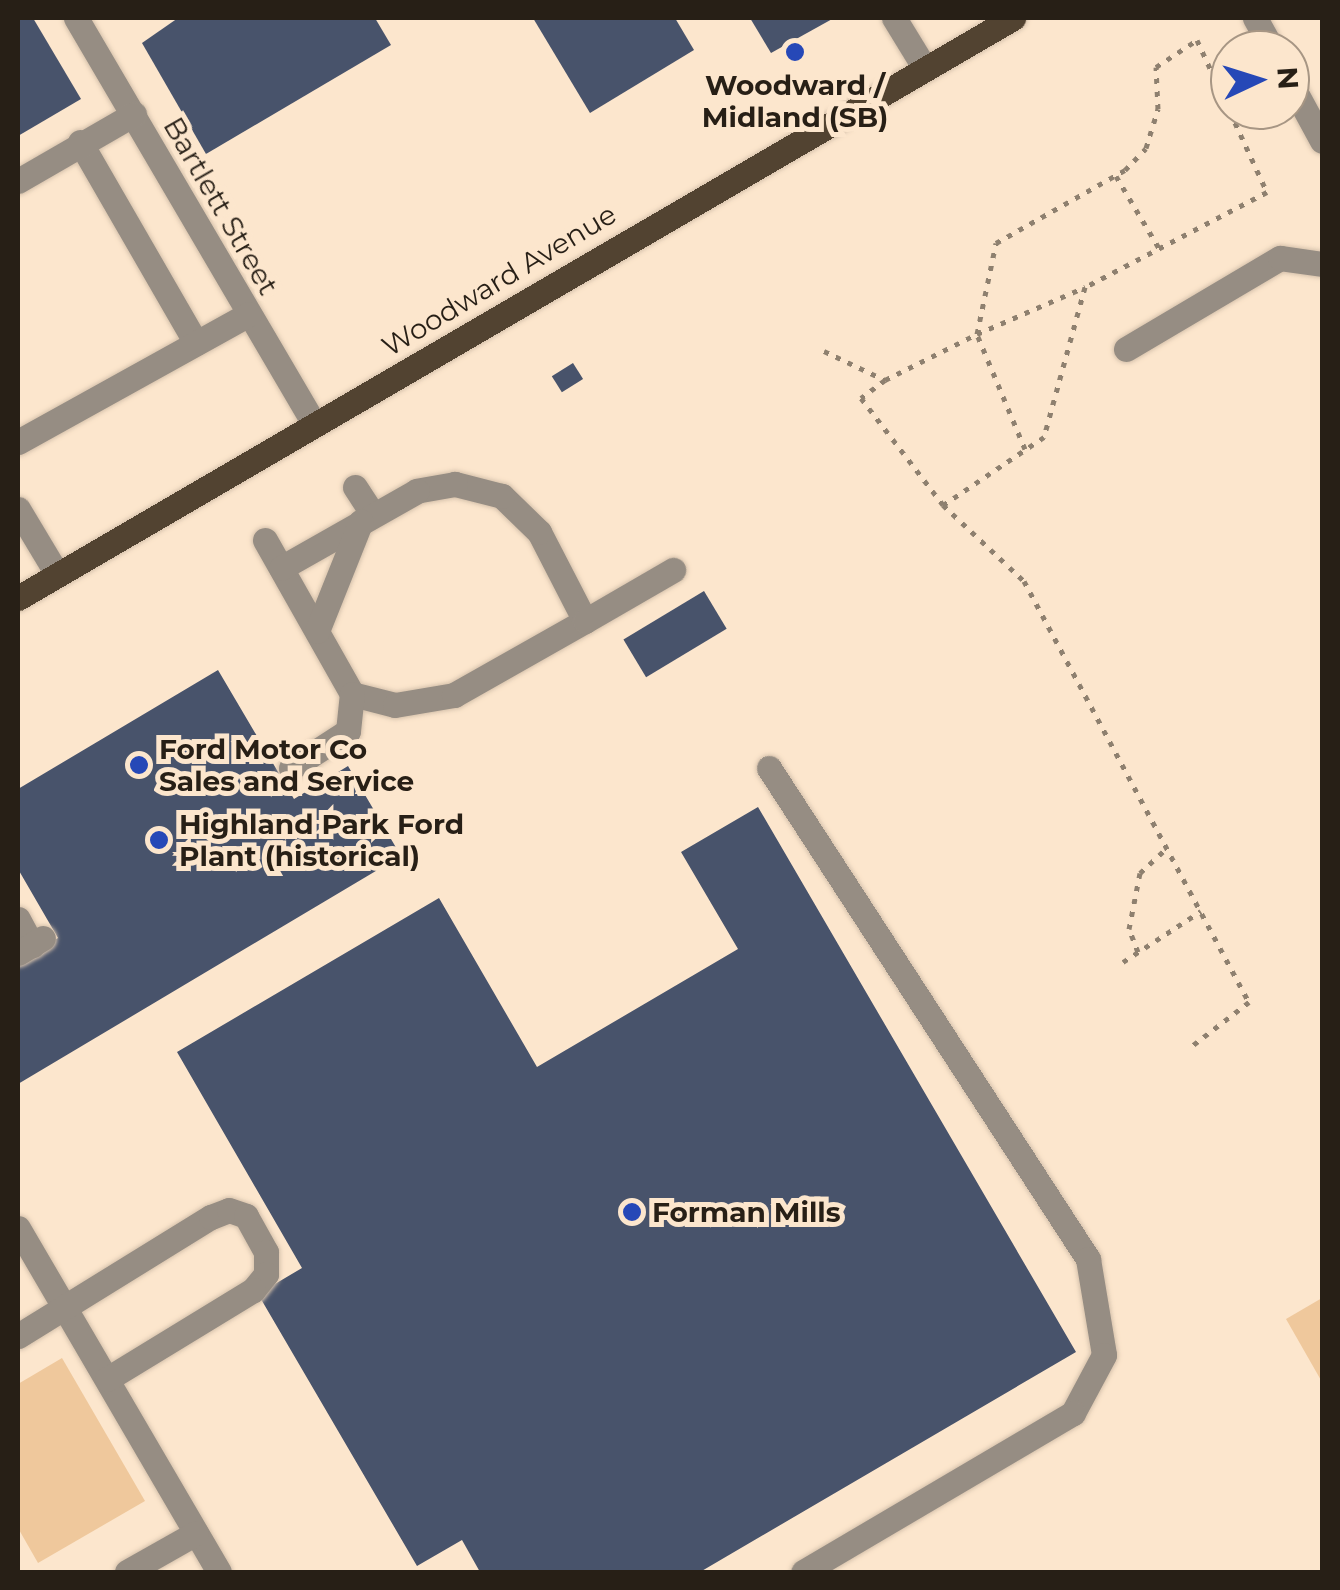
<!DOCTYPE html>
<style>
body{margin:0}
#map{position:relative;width:1340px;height:1590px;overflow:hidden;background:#fce6cd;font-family:Montserrat,sans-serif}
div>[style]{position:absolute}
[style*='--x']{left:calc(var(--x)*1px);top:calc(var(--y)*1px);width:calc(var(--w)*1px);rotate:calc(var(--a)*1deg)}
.green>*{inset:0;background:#efc89c}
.building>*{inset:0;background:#48536b;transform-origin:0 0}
.path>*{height:5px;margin-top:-2.5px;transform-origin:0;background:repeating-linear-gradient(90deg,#8e806f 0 5px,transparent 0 13px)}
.roads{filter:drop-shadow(0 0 2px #d6c2ac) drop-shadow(0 0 2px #d6c2ac)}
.minor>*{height:25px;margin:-12.5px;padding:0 12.5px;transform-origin:12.5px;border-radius:12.5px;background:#968d83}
.major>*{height:25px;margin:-12.5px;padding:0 12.5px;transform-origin:12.5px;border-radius:12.5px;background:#524331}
.dots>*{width:28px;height:28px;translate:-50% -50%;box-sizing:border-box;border:5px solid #fce6cd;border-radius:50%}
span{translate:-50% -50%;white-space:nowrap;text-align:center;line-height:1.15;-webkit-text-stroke:10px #fce6cd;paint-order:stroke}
.poi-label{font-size:28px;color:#271f16;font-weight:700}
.left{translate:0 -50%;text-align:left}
.street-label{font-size:28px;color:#271f16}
.frame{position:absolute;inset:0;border:20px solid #271f16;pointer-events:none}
.north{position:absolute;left:1210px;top:30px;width:100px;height:100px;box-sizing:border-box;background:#fce6cd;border:2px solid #a79684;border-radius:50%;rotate:86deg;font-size:28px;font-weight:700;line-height:40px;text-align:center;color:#271f16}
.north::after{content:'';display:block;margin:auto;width:35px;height:45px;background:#2648b7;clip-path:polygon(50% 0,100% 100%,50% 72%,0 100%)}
</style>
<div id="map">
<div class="green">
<div style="clip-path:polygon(1322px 1298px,1322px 1382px,1286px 1319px)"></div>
<div style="clip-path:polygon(62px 1358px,145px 1501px,38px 1563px,18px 1528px,18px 1384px)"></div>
</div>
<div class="building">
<div style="clip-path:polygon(18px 18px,33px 18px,81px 99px,18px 136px)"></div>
<div style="clip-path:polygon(178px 18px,375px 18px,391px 45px,206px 154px,142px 43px)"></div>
<div style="clip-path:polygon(533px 18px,675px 18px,694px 50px,590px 113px)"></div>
<div style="clip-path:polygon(750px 18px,834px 18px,771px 53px)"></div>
<div style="left:573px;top:363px;width:19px;height:25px;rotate:58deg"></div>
<div style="left:704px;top:591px;width:44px;height:94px;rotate:59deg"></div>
<div style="clip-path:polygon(218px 670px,294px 799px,348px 766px,401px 856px,18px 1084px,18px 962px,58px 938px,18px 869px,18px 789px)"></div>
<div style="clip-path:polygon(758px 807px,1076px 1352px,700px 1572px,480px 1572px,462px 1540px,417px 1566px,258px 1294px,302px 1268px,177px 1052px,439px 898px,537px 1067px,738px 949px,681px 852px)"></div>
</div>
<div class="path">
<div style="--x:1116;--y:176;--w:84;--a:59.2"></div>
<div style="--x:824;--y:351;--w:68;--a:25.4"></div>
<div style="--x:885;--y:380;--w:103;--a:-26.6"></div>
<div style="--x:977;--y:334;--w:93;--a:-78.2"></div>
<div style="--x:996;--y:243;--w:148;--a:-29.5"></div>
<div style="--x:1125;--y:170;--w:30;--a:-46"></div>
<div style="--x:1146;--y:148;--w:41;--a:-72.9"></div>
<div style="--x:1158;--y:109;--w:42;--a:-92.7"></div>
<div style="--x:1156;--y:67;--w:49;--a:-33.4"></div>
<div style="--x:1197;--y:40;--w:167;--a:65.3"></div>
<div style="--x:1267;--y:192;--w:205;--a:152.4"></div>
<div style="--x:1085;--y:287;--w:156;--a:105.3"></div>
<div style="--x:1044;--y:437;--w:122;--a:146"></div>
<div style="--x:943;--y:505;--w:111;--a:43.2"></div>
<div style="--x:1024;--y:581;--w:477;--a:61.9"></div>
<div style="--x:1249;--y:1002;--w:77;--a:142.4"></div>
<div style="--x:885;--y:380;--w:30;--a:143"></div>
<div style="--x:861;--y:398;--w:135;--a:52.5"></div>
<div style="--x:1025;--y:449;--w:125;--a:-112.7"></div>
<div style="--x:977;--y:334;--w:118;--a:-23.5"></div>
<div style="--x:1138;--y:952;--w:25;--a:-111"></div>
<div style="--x:1129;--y:929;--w:57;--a:-78.9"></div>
<div style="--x:1140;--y:873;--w:35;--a:-43"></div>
<div style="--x:1123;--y:962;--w:93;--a:-33.2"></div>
</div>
<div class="roads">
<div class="minor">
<div style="--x:76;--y:18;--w:471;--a:59.6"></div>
<div style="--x:894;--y:18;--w:57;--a:58.5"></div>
<div style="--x:1255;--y:18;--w:37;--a:61"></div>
<div style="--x:1290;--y:82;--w:67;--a:61.5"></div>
<div style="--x:80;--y:142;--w:232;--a:60"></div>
<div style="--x:18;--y:181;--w:134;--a:-30"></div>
<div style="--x:1126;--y:349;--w:179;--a:-30.6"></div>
<div style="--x:1280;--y:258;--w:42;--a:8.1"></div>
<div style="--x:18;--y:442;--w:264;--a:-29"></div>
<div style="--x:355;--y:487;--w:33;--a:57"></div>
<div style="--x:18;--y:509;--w:76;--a:59"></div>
<div style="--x:265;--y:540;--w:177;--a:60.5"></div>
<div style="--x:352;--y:694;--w:44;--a:14.3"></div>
<div style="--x:395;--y:705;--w:60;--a:-9.6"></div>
<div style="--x:454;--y:695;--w:150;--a:-29.5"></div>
<div style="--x:585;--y:621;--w:100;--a:-117.3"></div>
<div style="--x:539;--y:532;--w:52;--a:-135.8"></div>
<div style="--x:502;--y:496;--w:49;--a:-165.7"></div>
<div style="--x:455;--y:484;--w:39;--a:170"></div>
<div style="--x:417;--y:491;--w:156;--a:150.5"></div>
<div style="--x:585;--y:621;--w:102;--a:-30.1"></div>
<div style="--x:317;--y:631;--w:118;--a:-68.2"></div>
<div style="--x:291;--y:768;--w:68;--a:-33"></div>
<div style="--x:348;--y:731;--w:37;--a:-84"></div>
<div style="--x:769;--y:768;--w:586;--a:56.99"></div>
<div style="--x:1088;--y:1259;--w:97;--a:80.5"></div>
<div style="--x:1104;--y:1355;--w:66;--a:118.1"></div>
<div style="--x:1073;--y:1413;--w:313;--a:149.5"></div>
<div style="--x:18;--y:919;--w:30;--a:62"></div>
<div style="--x:18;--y:953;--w:29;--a:-31"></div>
<div style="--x:18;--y:1228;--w:398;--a:59.7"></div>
<div style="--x:18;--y:1336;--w:227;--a:-31.7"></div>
<div style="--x:211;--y:1217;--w:19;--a:-21"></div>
<div style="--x:229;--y:1210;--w:18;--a:19"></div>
<div style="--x:246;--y:1216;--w:41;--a:60.9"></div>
<div style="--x:266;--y:1252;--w:22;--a:90"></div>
<div style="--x:266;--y:1274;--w:21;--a:129"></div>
<div style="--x:253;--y:1290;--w:171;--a:148.6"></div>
<div style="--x:127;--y:1572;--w:79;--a:-29.5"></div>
</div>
<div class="major">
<div style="--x:18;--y:598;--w:1152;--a:-30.24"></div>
</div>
</div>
<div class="dots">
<div style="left:795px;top:52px;background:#2648b7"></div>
<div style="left:139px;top:765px;background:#2648b7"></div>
<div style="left:159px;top:840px;background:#2648b7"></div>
<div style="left:632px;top:1212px;background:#2648b7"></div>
</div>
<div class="poi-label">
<span style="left:795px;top:101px">Woodward /<br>Midland (SB)</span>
<span class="left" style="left:159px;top:765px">Ford Motor Co<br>Sales and Service</span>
<span class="left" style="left:179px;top:840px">Highland Park Ford<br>Plant (historical)</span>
<span class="left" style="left:652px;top:1212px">Forman Mills</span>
</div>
<div class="street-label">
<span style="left:221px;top:206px;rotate:60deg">Bartlett Street</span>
<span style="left:499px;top:280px;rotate:-31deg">Woodward Avenue</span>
</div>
<div class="frame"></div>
<div class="north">N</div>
</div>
